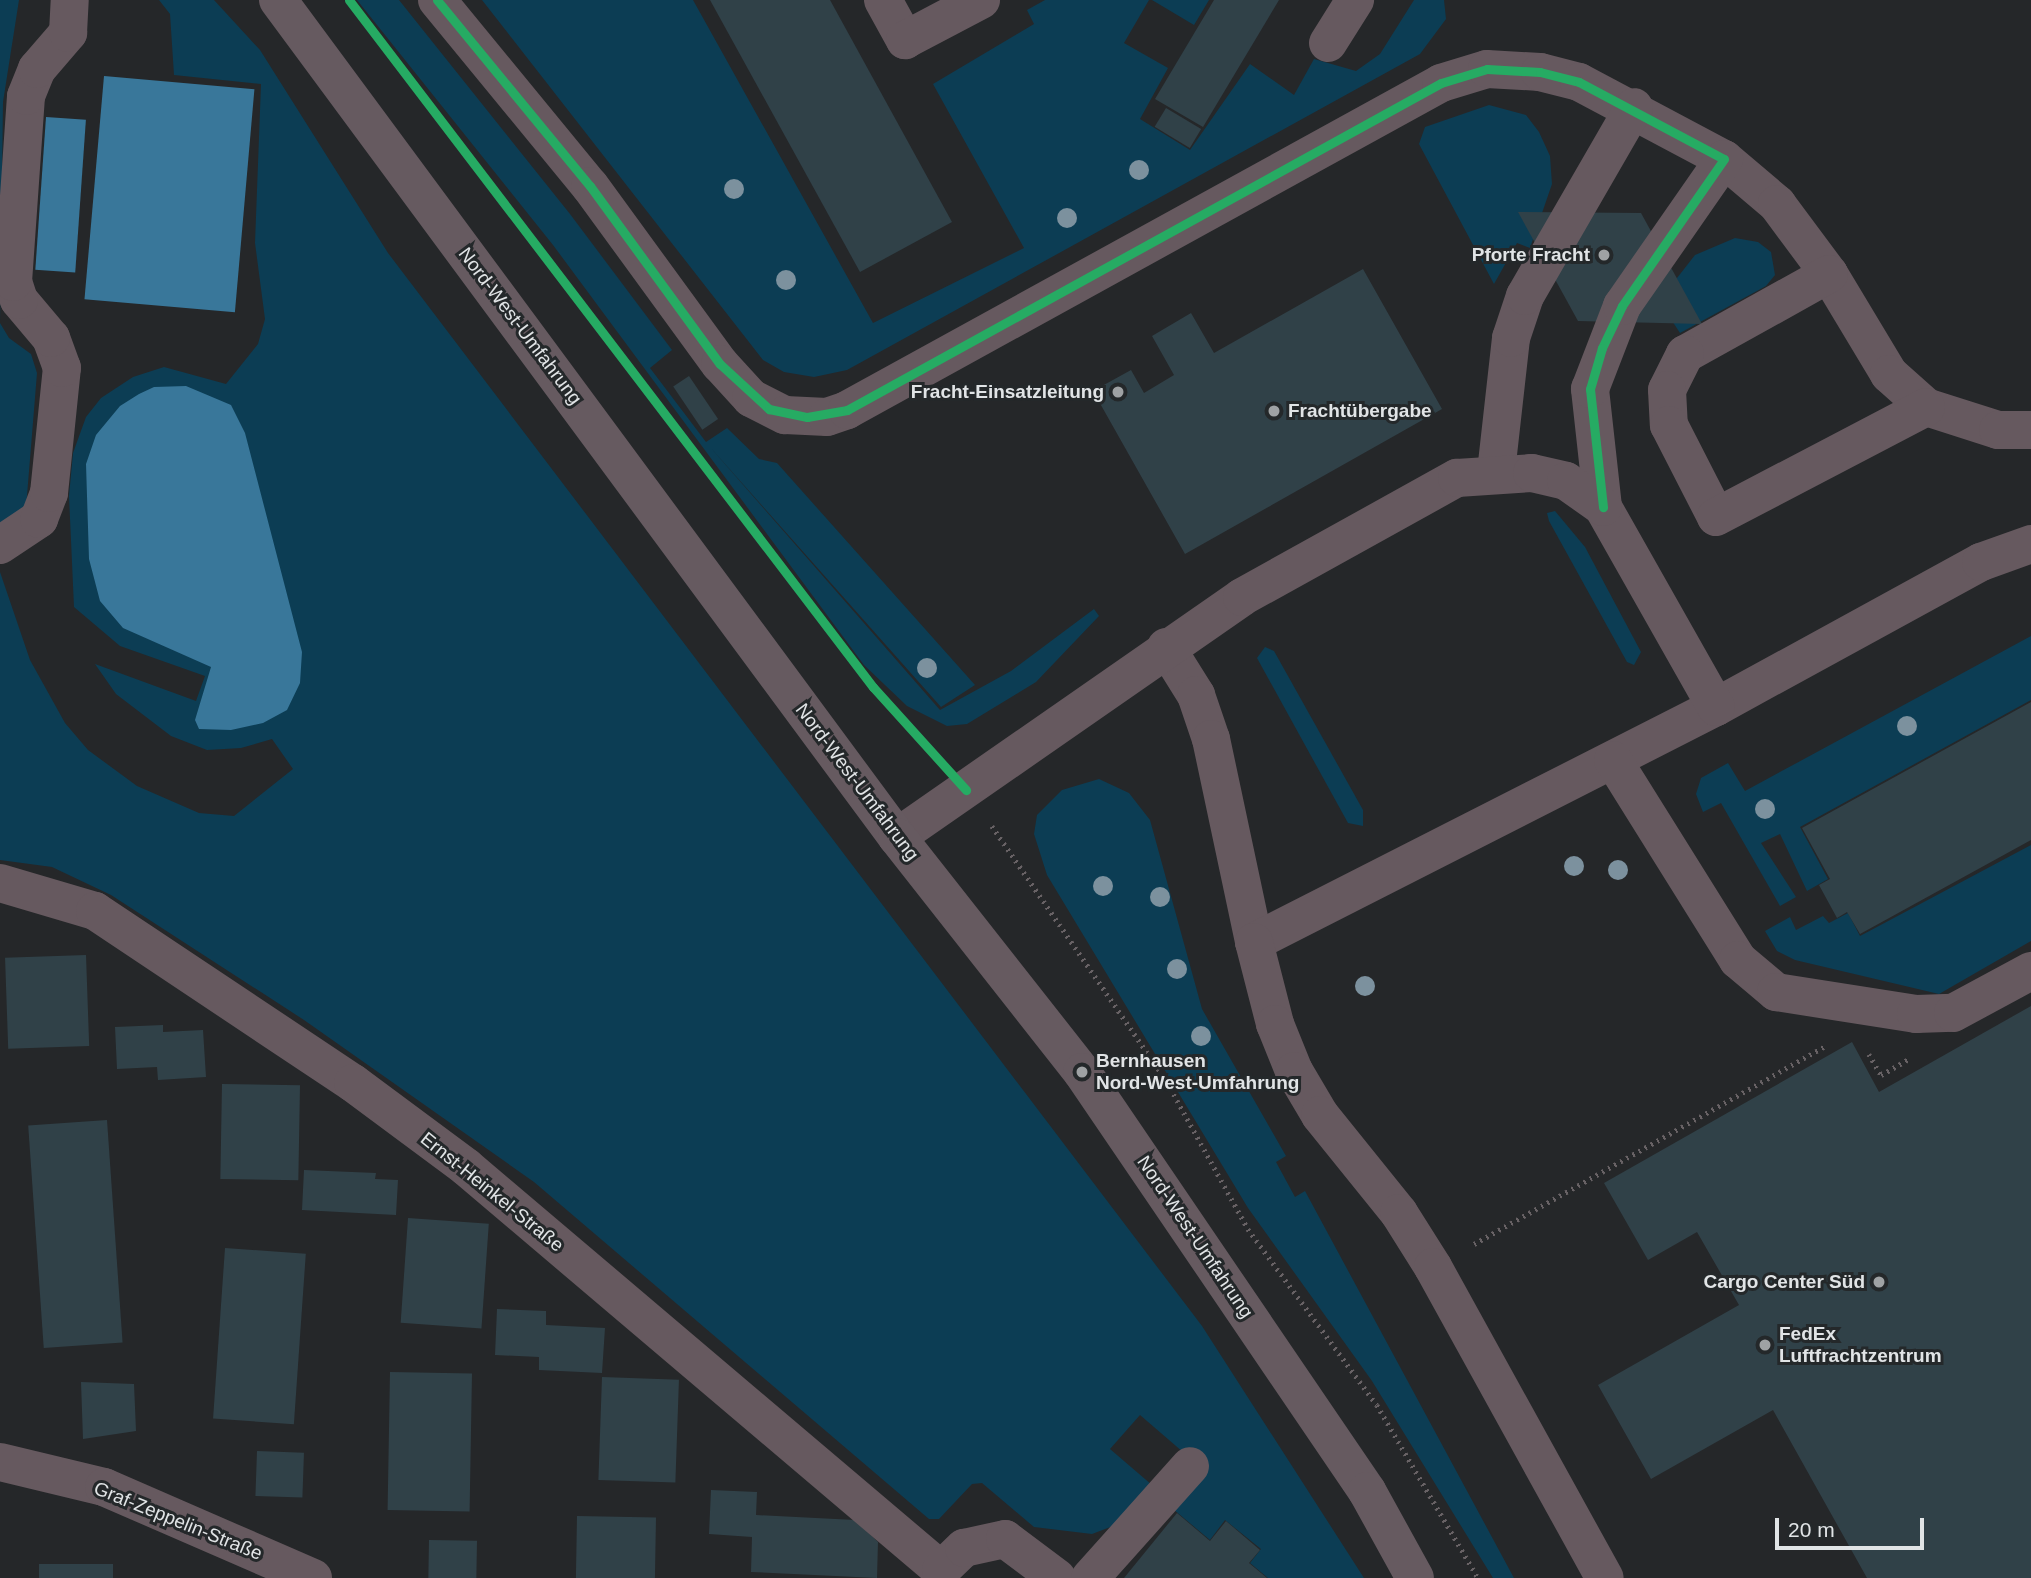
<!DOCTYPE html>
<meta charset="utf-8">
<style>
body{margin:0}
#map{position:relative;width:2031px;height:1578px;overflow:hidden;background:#252729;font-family:Helvetica,sans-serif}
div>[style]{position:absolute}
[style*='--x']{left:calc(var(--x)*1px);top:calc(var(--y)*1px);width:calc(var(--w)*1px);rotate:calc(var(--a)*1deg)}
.green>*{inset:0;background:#0c3d54}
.water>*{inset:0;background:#39779a;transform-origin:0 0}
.building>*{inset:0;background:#304148;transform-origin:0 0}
.path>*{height:4.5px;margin-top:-2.25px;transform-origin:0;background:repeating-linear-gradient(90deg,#686265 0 2px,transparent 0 7px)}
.minor>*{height:38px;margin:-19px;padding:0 19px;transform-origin:19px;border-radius:19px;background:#66595f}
.major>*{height:38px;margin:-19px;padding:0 19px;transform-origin:19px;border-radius:19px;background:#665a60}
.cycleway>*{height:9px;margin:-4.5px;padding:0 4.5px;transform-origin:4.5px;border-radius:4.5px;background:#26ab63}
.trees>*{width:20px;height:20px;margin:-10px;border-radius:50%;background:#7c919e}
.dots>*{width:19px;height:19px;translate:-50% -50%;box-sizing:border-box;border:4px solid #24282a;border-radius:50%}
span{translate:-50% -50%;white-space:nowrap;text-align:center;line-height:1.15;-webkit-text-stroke:6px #24282a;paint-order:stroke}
.poi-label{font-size:19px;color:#e1e4e6;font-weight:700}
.right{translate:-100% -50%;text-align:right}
.left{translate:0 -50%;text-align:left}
.street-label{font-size:19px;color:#e1e4e6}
.scale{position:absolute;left:1775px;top:1518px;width:149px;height:32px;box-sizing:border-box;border:4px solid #e1e4e6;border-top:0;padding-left:9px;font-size:21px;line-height:24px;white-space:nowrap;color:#e1e4e6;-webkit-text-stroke:5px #24282a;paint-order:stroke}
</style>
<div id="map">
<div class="green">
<div style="clip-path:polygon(0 0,19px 0,3px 102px,0 323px,9px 338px,31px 354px,37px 373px,26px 508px,0 528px)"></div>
<div style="clip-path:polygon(159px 0,214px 0,260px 50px,388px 253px,1202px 1326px,1364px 1578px,1268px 1578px,1250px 1563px,1261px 1549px,1225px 1520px,1210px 1540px,1173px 1509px,1205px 1471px,1140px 1415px,1110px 1449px,1152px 1485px,1113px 1526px,1092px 1534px,1034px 1527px,982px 1483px,972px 1484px,939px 1519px,929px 1519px,534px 1182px,304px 1020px,111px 895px,52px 867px,0 860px,0 572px,30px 660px,65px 723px,88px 750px,137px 786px,199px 813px,234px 816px,293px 769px,272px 739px,241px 748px,207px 750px,171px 736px,116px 694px,95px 664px,196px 701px,205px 676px,120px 646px,74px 607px,69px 496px,73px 453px,86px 417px,101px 398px,133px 377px,164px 367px,226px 384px,258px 344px,265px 319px,255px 243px,261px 84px,174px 75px,170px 14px)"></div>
<div style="clip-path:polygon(357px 0,399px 0,570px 214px,672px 350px,650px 368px,706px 442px,727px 428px,759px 459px,777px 463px,975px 685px,941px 707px,710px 447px,940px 710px,1011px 671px,1094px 609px,1099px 616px,1036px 682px,967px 724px,947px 726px,907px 706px,864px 665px,553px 245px)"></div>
<div style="clip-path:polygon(482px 0,693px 0,873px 323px,1024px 248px,933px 84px,1034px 24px,1027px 10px,1045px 0,1149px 0,1124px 43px,1168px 68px,1140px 119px,1190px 150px,1250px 64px,1294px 95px,1314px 59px,1356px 71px,1380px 54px,1414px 0,1444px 0,1446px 19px,1420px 54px,847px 370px,814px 377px,784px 372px,763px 360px)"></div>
<div style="clip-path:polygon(1152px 0,1209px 0,1194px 25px)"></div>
<div style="clip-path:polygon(1489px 105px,1526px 115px,1539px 132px,1550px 156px,1552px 184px,1530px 248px,1517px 243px,1494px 284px,1419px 144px,1425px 127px)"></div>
<div style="clip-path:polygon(1735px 238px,1758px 242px,1771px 252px,1775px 275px,1766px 286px,1680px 333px,1659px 301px,1695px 255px)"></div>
<div style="clip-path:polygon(1555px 511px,1585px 547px,1641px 652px,1634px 665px,1627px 662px,1549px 521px,1547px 513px)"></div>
<div style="clip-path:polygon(2031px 636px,2031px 700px,1800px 827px,1828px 879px,1807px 891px,1780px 834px,1761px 843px,1796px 897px,1780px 906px,1721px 803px,1703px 812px,1696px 794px,1701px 778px,1728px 763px,1745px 791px)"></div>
<div style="clip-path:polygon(1265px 647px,1274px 651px,1363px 810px,1363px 826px,1348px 823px,1257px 658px)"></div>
<div style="clip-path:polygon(1099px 779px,1129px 793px,1150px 820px,1202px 1009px,1286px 1156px,1276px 1162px,1295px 1197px,1305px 1191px,1514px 1578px,1493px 1578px,1372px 1381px,1248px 1208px,1047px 875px,1034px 834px,1037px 815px,1062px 790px)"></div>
<div style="clip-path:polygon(2031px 845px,2031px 941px,1939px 994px,1795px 960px,1777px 951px,1765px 931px,1790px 917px,1796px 930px,1823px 916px,1829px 923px,1848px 913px,1860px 936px)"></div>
</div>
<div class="water">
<div style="left:104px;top:76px;width:151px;height:224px;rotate:5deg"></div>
<div style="left:46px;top:117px;width:40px;height:153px;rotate:4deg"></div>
<div style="clip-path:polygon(186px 386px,231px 405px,245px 433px,302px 652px,300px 683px,287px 710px,263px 723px,231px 730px,199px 729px,195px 720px,211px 667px,123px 628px,100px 601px,89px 559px,86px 464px,96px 435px,120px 406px,139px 394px,154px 387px)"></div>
</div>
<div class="building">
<div style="clip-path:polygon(710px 0,830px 0,952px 222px,860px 272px)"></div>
<div style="clip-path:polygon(1214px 0,1279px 0,1203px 127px,1155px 99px)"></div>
<div style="left:1166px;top:108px;width:41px;height:22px;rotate:31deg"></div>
<div style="clip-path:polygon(1518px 212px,1641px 213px,1702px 324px,1578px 321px)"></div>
<div style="clip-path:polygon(1363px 269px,1442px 409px,1185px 554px,1093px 391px,1131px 370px,1144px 393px,1174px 375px,1152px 336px,1191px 313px,1214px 353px)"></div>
<div style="left:689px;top:376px;width:52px;height:19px;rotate:56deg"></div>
<div style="clip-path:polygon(2031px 702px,2031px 840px,1860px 934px,1847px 912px,1837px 918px,1819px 885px,1830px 879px,1802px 828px)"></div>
<div style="left:86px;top:955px;width:91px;height:81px;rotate:88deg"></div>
<div style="clip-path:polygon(2031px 1006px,2031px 1578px,1867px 1578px,1773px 1410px,1651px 1479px,1598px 1385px,1739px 1305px,1697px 1232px,1648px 1260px,1604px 1183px,1852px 1042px,1879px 1092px)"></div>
<div style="clip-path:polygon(163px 1025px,163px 1032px,203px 1030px,206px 1077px,158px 1080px,157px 1067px,117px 1069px,115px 1027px)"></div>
<div style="left:222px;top:1084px;width:78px;height:95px;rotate:1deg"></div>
<div style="left:107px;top:1120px;width:223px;height:79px;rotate:86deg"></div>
<div style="clip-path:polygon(304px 1170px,376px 1173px,375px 1179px,398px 1180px,396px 1215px,302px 1210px)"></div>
<div style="left:408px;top:1218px;width:81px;height:105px;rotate:4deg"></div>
<div style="left:225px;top:1248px;width:81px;height:171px;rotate:4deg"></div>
<div style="clip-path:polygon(497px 1309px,546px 1311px,546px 1325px,605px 1328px,602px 1373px,539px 1370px,539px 1357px,495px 1355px)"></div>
<div style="left:390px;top:1372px;width:82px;height:138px;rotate:1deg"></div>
<div style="left:602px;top:1377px;width:77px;height:103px;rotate:2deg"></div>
<div style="clip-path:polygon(81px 1382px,134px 1384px,136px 1431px,83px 1439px)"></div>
<div style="left:257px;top:1451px;width:47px;height:45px;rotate:2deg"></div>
<div style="clip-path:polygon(711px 1490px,757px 1492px,756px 1515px,855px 1520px,878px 1542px,877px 1578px,751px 1572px,752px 1537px,709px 1534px)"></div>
<div style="clip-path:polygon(1177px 1513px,1210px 1541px,1226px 1521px,1260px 1550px,1249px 1563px,1267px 1578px,1124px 1578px)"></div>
<div style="left:577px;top:1516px;width:79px;height:62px;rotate:1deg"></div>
<div style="left:429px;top:1540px;width:48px;height:38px;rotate:1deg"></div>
<div style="left:39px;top:1564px;width:74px;height:14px"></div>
</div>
<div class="path">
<div style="--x:349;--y:0;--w:864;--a:52.67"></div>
<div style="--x:873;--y:687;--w:94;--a:48"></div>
<div style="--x:992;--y:826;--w:310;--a:55.6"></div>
<div style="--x:1167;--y:1082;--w:168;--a:61.1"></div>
<div style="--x:1248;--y:1229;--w:218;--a:53.8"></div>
<div style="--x:1377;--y:1405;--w:200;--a:59.7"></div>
<div style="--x:1869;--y:1054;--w:24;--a:60"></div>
<div style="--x:1881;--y:1075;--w:32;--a:-30"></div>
<div style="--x:1474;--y:1244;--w:404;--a:-29.4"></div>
</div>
<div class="minor">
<div style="--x:437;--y:0;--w:241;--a:50.6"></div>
<div style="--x:590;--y:186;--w:220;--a:53.9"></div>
<div style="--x:720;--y:364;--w:46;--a:47.6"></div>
<div style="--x:751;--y:398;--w:38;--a:27"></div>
<div style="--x:785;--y:415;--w:42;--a:2.7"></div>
<div style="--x:827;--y:417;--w:21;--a:-19"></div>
<div style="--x:847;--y:410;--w:678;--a:-28.83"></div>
<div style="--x:1441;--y:83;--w:48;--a:-16.9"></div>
<div style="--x:1487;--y:69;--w:53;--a:3.2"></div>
<div style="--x:1540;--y:72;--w:40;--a:14.4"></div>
<div style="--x:1579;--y:82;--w:164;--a:28"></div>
<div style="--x:1724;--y:159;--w:70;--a:40.3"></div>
<div style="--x:1777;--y:204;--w:87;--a:53.4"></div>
<div style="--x:1829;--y:274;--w:117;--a:59"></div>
<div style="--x:1889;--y:374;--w:50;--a:41.7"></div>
<div style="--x:1926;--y:407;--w:76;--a:17.7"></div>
<div style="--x:1998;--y:430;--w:33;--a:0"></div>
<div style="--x:883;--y:0;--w:46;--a:61.2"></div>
<div style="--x:905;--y:40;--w:86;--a:-27.8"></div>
<div style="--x:1328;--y:43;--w:51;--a:-57.9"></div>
<div style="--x:1829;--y:274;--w:165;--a:150.9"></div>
<div style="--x:1685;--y:354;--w:40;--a:116.6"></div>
<div style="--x:1667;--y:390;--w:35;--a:87"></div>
<div style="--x:1669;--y:425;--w:103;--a:62.9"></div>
<div style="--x:1716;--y:517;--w:237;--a:-27.6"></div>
<div style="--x:1496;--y:472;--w:135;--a:-83.6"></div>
<div style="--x:1511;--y:338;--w:44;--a:-71.6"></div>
<div style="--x:1525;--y:296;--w:218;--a:-60"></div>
<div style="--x:0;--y:545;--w:47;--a:-33.7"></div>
<div style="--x:39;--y:519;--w:28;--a:-69"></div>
<div style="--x:49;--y:493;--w:126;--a:-84.1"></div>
<div style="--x:62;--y:368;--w:32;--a:-110"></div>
<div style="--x:51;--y:338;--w:50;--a:-130.1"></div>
<div style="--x:19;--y:300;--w:19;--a:-108"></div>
<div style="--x:13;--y:282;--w:186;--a:-86"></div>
<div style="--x:26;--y:96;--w:29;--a:-68"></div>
<div style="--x:37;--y:69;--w:48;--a:-49.3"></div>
<div style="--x:68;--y:33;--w:33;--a:-87"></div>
<div style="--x:1166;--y:647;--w:57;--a:58"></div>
<div style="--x:1196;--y:695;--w:46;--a:71.2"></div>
<div style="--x:1211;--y:739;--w:208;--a:78"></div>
<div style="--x:1254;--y:942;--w:518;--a:-26.96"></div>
<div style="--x:1716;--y:707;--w:302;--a:-28.7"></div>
<div style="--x:1981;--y:562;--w:53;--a:-19.8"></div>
<div style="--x:1716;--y:707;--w:230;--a:-119.5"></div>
<div style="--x:1603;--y:507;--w:119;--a:-96.3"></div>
<div style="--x:1590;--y:389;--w:89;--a:-68.9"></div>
<div style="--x:1622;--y:306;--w:179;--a:-55.2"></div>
<div style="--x:1613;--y:760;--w:236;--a:58"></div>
<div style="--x:1738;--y:960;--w:50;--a:40.1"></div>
<div style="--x:1776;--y:992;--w:142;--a:8.9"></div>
<div style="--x:1916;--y:1014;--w:37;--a:-2"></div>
<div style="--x:1953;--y:1013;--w:89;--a:-28.3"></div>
<div style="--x:897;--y:837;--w:420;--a:-34.8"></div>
<div style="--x:1242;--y:597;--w:246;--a:-29"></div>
<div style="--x:1457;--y:478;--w:75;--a:-3.8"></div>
<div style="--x:1532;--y:473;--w:35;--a:13"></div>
<div style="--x:1566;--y:481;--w:45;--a:35.1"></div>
<div style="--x:0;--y:883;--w:99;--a:16.4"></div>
<div style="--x:95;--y:911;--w:310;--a:33.7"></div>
<div style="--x:353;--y:1083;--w:141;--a:36.6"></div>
<div style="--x:466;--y:1167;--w:623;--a:40.31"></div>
<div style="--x:1254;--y:942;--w:85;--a:75.6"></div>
<div style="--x:1275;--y:1024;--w:51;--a:68"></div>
<div style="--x:1294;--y:1071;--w:51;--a:59.4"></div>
<div style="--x:1320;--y:1115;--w:126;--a:51.1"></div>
<div style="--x:1399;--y:1213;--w:64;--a:57.8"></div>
<div style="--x:1433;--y:1267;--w:355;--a:61.1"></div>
<div style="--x:0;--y:1462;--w:107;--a:13.5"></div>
<div style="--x:104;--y:1487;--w:228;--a:23.5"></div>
<div style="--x:941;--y:1570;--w:32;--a:-44"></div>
<div style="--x:964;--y:1548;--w:42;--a:-12.4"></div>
<div style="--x:1005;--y:1539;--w:65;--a:36.9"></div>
<div style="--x:1090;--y:1578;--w:150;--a:-48.2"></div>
</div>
<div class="major">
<div style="--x:278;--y:0;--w:1041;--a:53.52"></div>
<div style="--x:897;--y:837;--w:299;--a:51.8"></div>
<div style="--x:1082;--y:1072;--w:507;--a:55.78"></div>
<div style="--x:1367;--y:1491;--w:99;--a:61.1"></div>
</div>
<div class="cycleway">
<div style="--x:349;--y:0;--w:864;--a:52.67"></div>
<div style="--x:873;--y:687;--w:139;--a:47.9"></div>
<div style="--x:437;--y:0;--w:241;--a:50.6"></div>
<div style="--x:590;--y:186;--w:220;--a:53.9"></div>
<div style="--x:720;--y:364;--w:67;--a:42.6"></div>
<div style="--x:769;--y:409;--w:39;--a:12"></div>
<div style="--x:807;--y:417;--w:41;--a:-9.9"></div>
<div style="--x:847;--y:410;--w:678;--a:-28.83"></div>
<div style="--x:1441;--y:83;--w:48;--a:-16.9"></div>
<div style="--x:1487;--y:69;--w:53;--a:3.2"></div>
<div style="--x:1540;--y:72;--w:40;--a:14.4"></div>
<div style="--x:1579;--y:82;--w:164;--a:28"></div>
<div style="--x:1724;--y:159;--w:179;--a:124.8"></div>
<div style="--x:1622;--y:306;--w:47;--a:115.5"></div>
<div style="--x:1602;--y:348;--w:43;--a:106.3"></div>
<div style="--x:1590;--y:389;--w:119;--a:83.7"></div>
</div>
<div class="trees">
<div style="left:1139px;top:170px"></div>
<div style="left:734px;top:189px"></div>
<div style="left:1067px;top:218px"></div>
<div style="left:786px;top:280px"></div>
<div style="left:927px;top:668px"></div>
<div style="left:1907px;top:726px"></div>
<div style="left:1765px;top:809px"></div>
<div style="left:1574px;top:866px"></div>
<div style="left:1618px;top:870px"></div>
<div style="left:1103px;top:886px"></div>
<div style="left:1160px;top:897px"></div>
<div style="left:1177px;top:969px"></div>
<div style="left:1365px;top:986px"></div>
<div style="left:1201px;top:1036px"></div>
</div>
<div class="dots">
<div style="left:1604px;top:255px;background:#9fa2a4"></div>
<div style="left:1118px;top:392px;background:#9fa2a4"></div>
<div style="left:1274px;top:411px;background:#9fa2a4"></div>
<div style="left:1082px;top:1072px;background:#9fa2a4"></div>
<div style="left:1879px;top:1282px;background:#9fa2a4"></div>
<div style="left:1765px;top:1345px;background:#9fa2a4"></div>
</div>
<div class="poi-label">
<span class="right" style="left:1590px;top:255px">Pforte Fracht</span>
<span class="right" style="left:1104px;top:392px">Fracht-Einsatzleitung</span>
<span class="left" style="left:1288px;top:411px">Frachtübergabe</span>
<span class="left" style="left:1096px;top:1072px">Bernhausen<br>Nord-West-Umfahrung</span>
<span class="right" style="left:1865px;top:1282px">Cargo Center Süd</span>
<span class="left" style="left:1779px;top:1345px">FedEx<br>Luftfrachtzentrum</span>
</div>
<div class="street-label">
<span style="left:520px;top:326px;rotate:53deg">Nord-West-Umfahrung</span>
<span style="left:857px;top:782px;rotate:53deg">Nord-West-Umfahrung</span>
<span style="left:492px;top:1192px;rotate:39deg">Ernst-Heinkel-Straße</span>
<span style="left:1195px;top:1237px;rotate:56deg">Nord-West-Umfahrung</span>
<span style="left:178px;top:1521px;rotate:22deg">Graf-Zeppelin-Straße</span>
</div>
<div class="scale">20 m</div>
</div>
